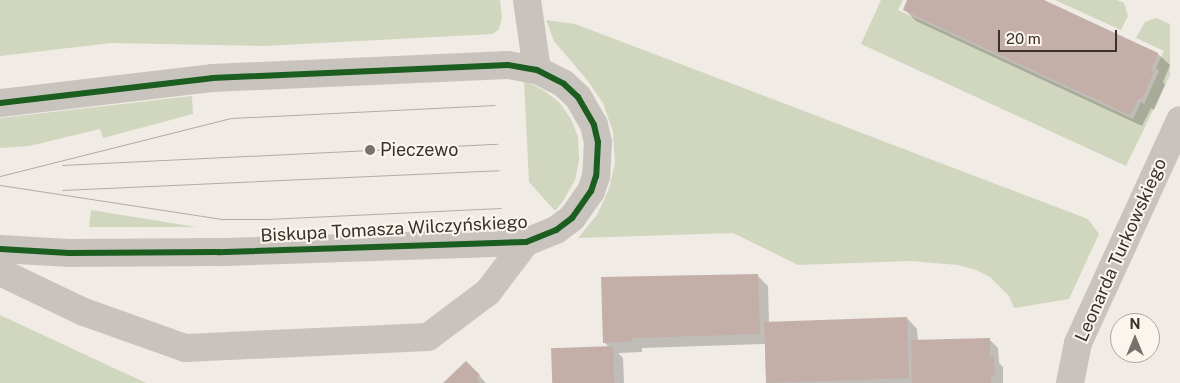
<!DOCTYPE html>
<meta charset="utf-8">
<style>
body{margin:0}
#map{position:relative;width:1180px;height:383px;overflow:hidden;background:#f0ebe5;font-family:"Public Sans",sans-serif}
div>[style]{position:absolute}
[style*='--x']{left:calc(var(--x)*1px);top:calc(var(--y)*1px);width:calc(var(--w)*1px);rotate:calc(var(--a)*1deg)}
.green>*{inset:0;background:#d1d6bf}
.shadow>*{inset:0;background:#0003}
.building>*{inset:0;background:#c3afa7;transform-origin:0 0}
.minor>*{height:28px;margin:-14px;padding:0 14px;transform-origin:14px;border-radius:14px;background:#c9c3be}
.tram>*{height:1px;margin:-0.5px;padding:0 0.5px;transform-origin:0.5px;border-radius:0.5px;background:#b1aca8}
.cycleway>*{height:6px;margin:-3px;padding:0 3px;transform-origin:3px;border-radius:3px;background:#1b5e20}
.dots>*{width:14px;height:14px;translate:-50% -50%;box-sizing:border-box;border:2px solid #fbf5ee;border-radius:50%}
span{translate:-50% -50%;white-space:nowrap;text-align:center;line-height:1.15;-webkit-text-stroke:4px #fbf5ee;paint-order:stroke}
.poi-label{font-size:18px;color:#3b302b}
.left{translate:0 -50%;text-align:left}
.street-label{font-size:18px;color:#3b302b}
.north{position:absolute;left:1110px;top:313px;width:50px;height:50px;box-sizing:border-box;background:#fbf5ee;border:1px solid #aea6a0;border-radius:50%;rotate:0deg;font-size:14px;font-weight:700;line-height:20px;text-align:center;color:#3b302b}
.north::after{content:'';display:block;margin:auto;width:18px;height:22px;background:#7a716c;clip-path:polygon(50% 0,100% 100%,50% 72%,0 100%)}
.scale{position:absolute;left:998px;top:30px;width:119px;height:22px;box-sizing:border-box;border:2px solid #3b302b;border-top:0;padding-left:6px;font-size:15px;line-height:18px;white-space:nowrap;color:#3b302b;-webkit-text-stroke:4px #fbf5ee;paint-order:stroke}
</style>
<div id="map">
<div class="green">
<div style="clip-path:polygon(0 0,500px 0,502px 19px,499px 29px,493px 34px,263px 46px,111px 43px,0 56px)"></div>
<div style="clip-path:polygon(881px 0,903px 0,898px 10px,1133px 119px,1141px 102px,1144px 104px,1159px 71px,1156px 68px,1164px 51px,1136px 38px,1145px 22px,1156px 18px,1170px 24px,1170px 75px,1126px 166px,861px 44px)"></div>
<div style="clip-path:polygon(1055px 0,1117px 0,1124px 3px,1128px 16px,1121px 30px)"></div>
<div style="clip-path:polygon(546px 20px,575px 24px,1088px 219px,1099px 234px,1069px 299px,1014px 308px,1009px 296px,990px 277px,976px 270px,958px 265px,910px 261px,798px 265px,733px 233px,578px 238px,597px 215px,609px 189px,615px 163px,613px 132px,603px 103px,587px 80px,554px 41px)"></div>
<div style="clip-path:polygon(524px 80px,543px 90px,559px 102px,571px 119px,578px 137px,579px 160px,575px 180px,563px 201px,555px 211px,529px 182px)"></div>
<div style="clip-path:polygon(192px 96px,193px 114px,103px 138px,100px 129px,29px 146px,0 148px,0 118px)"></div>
<div style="clip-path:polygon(91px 210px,196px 227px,89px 227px)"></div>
<div style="clip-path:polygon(0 315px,146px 383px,0 383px)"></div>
</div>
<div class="shadow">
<div style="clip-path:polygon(909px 0,1041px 0,1158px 54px,1170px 65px,1163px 82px,1165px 85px,1154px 110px,1151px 108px,1142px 126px,916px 21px,904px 9px)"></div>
<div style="clip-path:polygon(757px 275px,768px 286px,769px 323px,907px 318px,917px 329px,918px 341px,989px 339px,998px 348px,999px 363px,1003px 367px,1003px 383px,766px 383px,765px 344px,642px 348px,642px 352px,618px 353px,623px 358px,624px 383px,553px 383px,609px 347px,604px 342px)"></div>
<div style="clip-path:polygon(466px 362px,486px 383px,445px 383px)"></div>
</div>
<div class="building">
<div style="clip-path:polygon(907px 0,1044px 0,1158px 53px,1151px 70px,1154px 72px,1142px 99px,1139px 98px,1130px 115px,903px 10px)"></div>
<div style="clip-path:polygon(758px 274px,760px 334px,632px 338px,632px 341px,603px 343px,601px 277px)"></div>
<div style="left:907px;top:317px;width:61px;height:143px;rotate:88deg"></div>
<div style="clip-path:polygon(990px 338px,990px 357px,994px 357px,995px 376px,991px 376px,991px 383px,912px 383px,911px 340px)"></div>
<div style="left:613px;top:346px;width:37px;height:62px;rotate:88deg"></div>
<div style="clip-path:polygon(466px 361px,480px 375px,476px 379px,479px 383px,443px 383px)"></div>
</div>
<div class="minor">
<div style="--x:527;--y:0;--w:71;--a:81.9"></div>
<div style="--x:0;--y:103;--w:213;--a:-6.7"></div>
<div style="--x:212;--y:78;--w:296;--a:-2.5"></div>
<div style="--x:508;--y:65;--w:29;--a:10"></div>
<div style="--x:537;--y:70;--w:30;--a:27"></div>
<div style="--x:564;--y:84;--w:19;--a:43"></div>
<div style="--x:578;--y:97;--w:32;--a:60"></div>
<div style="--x:594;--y:125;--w:17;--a:77"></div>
<div style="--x:598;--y:142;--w:34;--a:93"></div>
<div style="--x:596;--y:176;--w:16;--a:108"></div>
<div style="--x:591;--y:191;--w:33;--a:125"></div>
<div style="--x:572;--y:218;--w:20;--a:143"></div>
<div style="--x:556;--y:230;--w:32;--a:158"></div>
<div style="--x:526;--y:242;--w:308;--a:178.1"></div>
<div style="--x:218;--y:252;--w:149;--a:179.6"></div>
<div style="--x:69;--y:253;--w:69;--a:-176.7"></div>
<div style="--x:0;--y:272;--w:93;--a:25.5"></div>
<div style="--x:84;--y:312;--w:107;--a:19.6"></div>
<div style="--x:185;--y:348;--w:243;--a:-2.6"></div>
<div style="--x:428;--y:337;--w:75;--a:-36.9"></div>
<div style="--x:488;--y:292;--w:63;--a:-52.8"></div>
<div style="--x:1070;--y:383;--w:41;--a:-78.7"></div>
<div style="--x:1078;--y:343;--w:245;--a:-65.4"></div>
</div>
<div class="tram">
<div style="--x:62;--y:165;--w:436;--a:-2.8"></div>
<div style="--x:0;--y:176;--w:238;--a:-14.1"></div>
<div style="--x:231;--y:118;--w:264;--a:-2.8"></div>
<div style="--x:0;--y:185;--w:226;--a:8.7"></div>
<div style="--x:223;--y:219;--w:44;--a:0"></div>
<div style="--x:267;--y:219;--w:234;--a:-2.7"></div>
<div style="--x:62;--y:190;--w:437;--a:-2.6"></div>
</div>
<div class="cycleway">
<div style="--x:0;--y:103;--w:213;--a:-6.7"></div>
<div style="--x:212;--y:78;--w:296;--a:-2.5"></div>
<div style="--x:508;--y:65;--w:29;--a:10"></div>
<div style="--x:537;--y:70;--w:30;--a:27"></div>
<div style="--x:564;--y:84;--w:19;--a:43"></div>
<div style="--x:578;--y:97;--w:32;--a:60"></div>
<div style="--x:594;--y:125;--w:17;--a:77"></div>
<div style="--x:598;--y:142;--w:34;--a:93"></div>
<div style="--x:596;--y:176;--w:16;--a:108"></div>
<div style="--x:591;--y:191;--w:33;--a:125"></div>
<div style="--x:572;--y:218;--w:20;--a:143"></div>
<div style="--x:556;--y:230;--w:32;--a:158"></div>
<div style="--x:526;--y:242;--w:308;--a:178.1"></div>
<div style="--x:218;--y:252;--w:149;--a:179.6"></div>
<div style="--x:69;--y:253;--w:69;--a:-176.7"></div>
</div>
<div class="dots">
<div style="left:370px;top:150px;background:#7a716c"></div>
</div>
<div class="poi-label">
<span class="left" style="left:380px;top:150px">Pieczewo</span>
</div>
<div class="street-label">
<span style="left:394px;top:229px;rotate:-3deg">Biskupa Tomasza Wilczyńskiego</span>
<span style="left:1121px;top:250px;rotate:-66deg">Leonarda Turkowskiego</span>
</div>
<div class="north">N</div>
<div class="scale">20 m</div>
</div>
